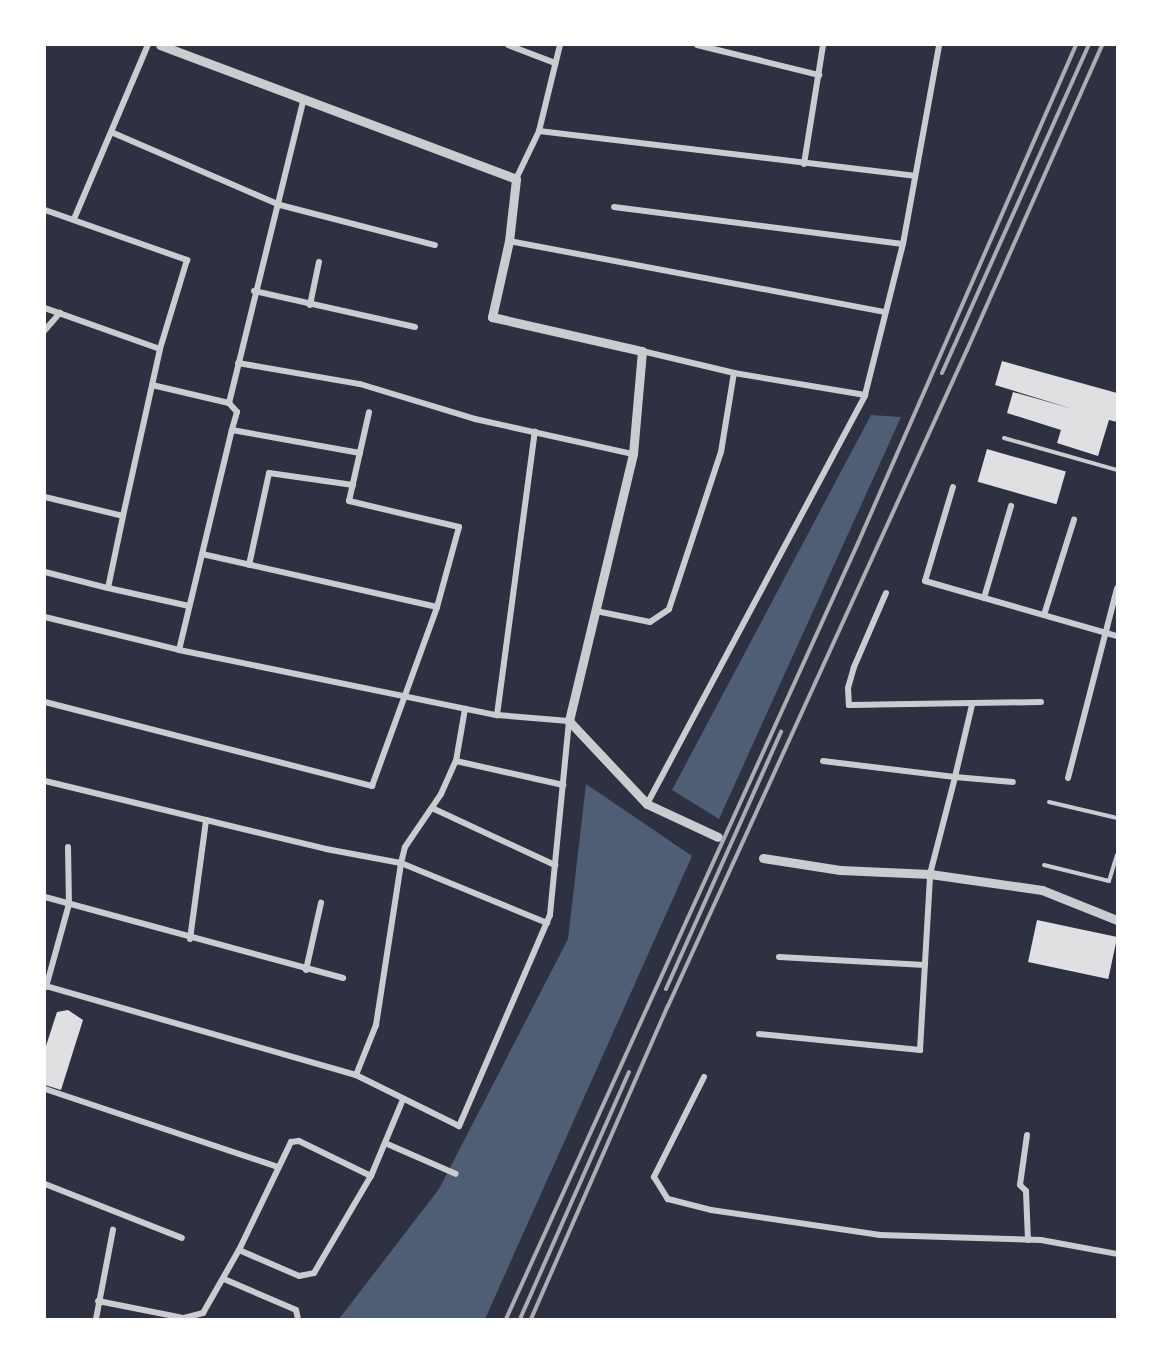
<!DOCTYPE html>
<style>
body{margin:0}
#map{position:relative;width:1162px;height:1364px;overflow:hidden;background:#2d3142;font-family:Karla,sans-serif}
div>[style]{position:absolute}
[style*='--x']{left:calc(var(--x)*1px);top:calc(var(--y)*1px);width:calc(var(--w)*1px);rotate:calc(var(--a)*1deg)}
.water>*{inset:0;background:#4f5d75}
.building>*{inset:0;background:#e0e0e3;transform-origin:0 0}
.service>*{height:4px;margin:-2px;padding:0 2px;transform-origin:2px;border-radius:2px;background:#caccd0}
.minor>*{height:6px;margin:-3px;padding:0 3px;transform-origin:3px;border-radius:3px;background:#caccd0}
.tertiary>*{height:9px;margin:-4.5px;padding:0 4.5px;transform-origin:4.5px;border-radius:4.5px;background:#caccd0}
.rail>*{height:4px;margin:-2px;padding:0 2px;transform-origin:2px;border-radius:2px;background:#abadb3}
span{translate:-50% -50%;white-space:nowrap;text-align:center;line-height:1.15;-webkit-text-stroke:6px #fff;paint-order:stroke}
.frame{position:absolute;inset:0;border:46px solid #fff;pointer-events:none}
</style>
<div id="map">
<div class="water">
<div style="clip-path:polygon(871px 415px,901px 417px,719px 819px,672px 790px)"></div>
<div style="clip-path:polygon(586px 784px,692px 856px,485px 1319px,339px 1319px,439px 1189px,568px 939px)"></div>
</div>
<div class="building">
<div style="clip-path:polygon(1002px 361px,1117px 393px,1117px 422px,1109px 420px,1098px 456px,1057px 443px,1061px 430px,1007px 413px,1013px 392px,1073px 409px,995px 385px)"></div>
<div style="left:987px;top:449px;width:82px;height:34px;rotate:16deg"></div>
<div style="left:1037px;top:920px;width:82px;height:43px;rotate:12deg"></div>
<div style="clip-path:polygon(68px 1010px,83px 1020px,61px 1090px,45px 1085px,45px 1049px,57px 1012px)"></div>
</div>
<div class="service">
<div style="--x:1004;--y:438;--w:117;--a:15.8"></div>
<div style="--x:1049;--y:802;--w:70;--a:13.2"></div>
<div style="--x:1044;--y:865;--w:67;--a:13.8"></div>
<div style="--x:1109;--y:881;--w:27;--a:-73"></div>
</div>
<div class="minor">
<div style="--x:508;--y:45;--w:50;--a:21"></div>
<div style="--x:697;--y:45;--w:126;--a:13.8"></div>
<div style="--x:539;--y:131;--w:378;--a:6.8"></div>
<div style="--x:111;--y:132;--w:184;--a:23.4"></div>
<div style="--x:280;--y:205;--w:160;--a:14.5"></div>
<div style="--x:804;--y:164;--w:121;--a:-80.9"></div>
<div style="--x:516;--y:179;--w:53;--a:-64.4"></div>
<div style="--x:539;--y:131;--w:89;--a:-76.3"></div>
<div style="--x:614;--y:207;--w:291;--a:7.3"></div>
<div style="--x:45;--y:210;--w:151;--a:19.4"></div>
<div style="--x:187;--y:260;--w:93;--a:106.9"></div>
<div style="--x:160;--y:349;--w:122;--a:-160.4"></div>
<div style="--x:74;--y:219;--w:189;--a:-67"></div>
<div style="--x:509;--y:241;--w:383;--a:10.7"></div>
<div style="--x:254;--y:291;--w:165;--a:12.6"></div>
<div style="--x:310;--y:305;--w:44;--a:-78.2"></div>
<div style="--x:45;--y:330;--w:23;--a:-49"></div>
<div style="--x:642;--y:351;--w:95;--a:13.4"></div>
<div style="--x:734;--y:373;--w:133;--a:9.5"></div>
<div style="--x:238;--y:363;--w:124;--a:9.8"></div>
<div style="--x:360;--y:384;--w:120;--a:16.9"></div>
<div style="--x:475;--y:419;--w:162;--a:12.5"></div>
<div style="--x:152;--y:385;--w:79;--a:13.2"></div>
<div style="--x:229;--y:403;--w:12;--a:48"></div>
<div style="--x:237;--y:412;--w:19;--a:106"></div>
<div style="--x:232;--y:430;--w:130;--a:10.2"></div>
<div style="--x:229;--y:403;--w:311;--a:-76.2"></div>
<div style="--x:953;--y:487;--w:98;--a:106.6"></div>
<div style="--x:925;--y:581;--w:200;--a:16"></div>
<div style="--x:45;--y:497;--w:80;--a:13.7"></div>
<div style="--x:123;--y:516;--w:171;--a:-77.5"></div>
<div style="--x:202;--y:554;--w:241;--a:12.7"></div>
<div style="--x:249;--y:565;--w:94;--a:-77.7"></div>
<div style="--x:269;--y:473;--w:85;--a:8.1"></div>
<div style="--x:45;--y:572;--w:65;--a:14.3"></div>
<div style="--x:108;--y:588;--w:74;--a:-78.2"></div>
<div style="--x:108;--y:588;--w:83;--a:12.5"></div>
<div style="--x:886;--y:593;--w:81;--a:113.4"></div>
<div style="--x:854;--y:667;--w:22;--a:106"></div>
<div style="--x:848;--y:688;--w:17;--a:87"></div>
<div style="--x:849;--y:705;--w:192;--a:-0.9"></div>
<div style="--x:984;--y:598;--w:96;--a:-73.6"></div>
<div style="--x:596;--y:611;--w:55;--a:11.5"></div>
<div style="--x:650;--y:622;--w:23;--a:-34"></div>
<div style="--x:669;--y:609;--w:165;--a:-71.7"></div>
<div style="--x:721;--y:452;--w:80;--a:-80.7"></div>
<div style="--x:1044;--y:615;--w:100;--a:-72.5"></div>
<div style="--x:45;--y:617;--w:138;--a:13.8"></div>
<div style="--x:179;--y:650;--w:325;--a:11.6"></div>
<div style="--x:497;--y:715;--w:72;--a:4.8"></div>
<div style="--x:569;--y:721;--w:195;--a:95.6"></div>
<div style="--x:550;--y:915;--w:230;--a:113.3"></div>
<div style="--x:459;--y:1126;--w:115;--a:-153.7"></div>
<div style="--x:356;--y:1075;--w:323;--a:-164"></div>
<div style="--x:179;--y:650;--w:226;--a:-76.5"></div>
<div style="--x:45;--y:702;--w:338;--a:14.4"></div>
<div style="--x:372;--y:786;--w:190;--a:-70"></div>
<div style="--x:437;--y:607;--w:83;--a:-74.6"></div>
<div style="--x:459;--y:527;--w:113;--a:-166.7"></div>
<div style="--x:349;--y:501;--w:91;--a:-77.3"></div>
<div style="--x:972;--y:705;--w:74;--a:103.3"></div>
<div style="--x:955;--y:777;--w:58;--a:4.9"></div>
<div style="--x:497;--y:715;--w:286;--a:-82.4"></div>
<div style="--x:456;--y:761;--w:110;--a:12.6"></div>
<div style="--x:1068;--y:778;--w:196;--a:-75.5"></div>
<div style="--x:45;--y:781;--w:289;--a:13.6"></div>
<div style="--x:326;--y:849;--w:76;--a:10.6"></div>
<div style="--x:401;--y:863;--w:158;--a:22.3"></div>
<div style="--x:647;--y:804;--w:463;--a:-61.9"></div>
<div style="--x:865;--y:395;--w:156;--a:-75.9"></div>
<div style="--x:903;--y:244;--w:202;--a:-79.7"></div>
<div style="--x:432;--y:808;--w:136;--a:24.9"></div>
<div style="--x:45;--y:897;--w:309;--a:15.2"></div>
<div style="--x:190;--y:939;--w:120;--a:-82.3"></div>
<div style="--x:779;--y:957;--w:146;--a:3.1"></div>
<div style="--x:306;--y:970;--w:69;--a:-77.4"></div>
<div style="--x:46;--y:987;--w:86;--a:-74.5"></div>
<div style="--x:69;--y:904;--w:57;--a:-91"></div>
<div style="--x:759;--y:1034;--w:162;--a:5.7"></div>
<div style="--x:920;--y:1050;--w:176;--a:-86.7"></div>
<div style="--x:930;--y:874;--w:100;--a:-75.5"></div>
<div style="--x:955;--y:777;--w:133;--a:-173.1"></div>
<div style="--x:356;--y:1075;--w:54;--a:-68.2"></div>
<div style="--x:376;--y:1025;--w:164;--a:-81.2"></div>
<div style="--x:401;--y:863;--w:16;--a:-76"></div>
<div style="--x:405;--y:847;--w:64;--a:-55.8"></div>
<div style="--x:441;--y:794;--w:36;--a:-66"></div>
<div style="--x:456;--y:761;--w:53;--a:-80.2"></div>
<div style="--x:704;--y:1077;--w:112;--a:116.6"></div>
<div style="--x:654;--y:1177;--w:26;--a:58"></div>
<div style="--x:668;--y:1199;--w:44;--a:14.3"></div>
<div style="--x:711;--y:1210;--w:171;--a:8.4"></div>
<div style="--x:880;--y:1235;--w:161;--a:1.8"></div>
<div style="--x:1041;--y:1240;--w:77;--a:10.4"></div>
<div style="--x:45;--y:1089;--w:246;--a:18.5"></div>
<div style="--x:1027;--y:1135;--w:50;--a:98"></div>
<div style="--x:1020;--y:1185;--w:8;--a:45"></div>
<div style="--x:1026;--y:1191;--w:49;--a:87.7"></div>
<div style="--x:385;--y:1143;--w:77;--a:23.6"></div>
<div style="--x:45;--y:1184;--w:147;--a:21.5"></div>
<div style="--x:239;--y:1250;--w:65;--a:23.4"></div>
<div style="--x:299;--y:1276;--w:15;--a:-11"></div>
<div style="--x:314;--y:1273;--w:113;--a:-59.6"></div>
<div style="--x:371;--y:1176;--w:80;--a:-67.3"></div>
<div style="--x:224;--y:1279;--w:78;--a:23.3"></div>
<div style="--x:296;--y:1310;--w:9;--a:77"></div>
<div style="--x:98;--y:1301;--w:88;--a:11.2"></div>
<div style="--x:184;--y:1318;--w:20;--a:-15"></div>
<div style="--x:203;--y:1313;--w:73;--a:-60.3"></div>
<div style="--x:239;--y:1250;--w:120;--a:-64.3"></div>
<div style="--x:291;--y:1142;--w:8;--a:-7"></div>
<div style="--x:299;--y:1141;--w:80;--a:25.9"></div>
<div style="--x:96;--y:1319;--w:91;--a:-79.2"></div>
</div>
<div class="tertiary">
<div style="--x:160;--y:45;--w:380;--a:20.6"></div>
<div style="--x:516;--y:179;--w:62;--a:96.4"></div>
<div style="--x:509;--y:241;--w:78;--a:102.6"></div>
<div style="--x:492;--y:317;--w:154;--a:12.8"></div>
<div style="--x:642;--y:351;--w:103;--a:95"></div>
<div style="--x:633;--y:454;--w:275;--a:103.5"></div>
<div style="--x:569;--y:721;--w:114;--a:46.8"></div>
<div style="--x:647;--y:804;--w:78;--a:24.9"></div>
<div style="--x:763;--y:858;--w:78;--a:8.9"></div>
<div style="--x:840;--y:870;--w:90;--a:2.5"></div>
<div style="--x:930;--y:874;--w:113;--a:8.1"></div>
<div style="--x:1042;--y:890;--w:81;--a:21.8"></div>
</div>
<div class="rail">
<div style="--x:942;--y:373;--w:359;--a:-65.9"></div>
<div style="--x:666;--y:989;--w:282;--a:-65.9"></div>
<div style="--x:506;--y:1319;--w:852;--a:-65.6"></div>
<div style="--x:858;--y:543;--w:544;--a:-66.36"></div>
<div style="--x:520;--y:1319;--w:270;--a:-66.2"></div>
<div style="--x:531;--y:1319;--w:342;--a:-66.4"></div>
<div style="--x:668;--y:1006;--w:721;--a:-65.5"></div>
<div style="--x:967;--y:350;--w:334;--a:-66.1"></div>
</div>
<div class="frame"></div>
</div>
